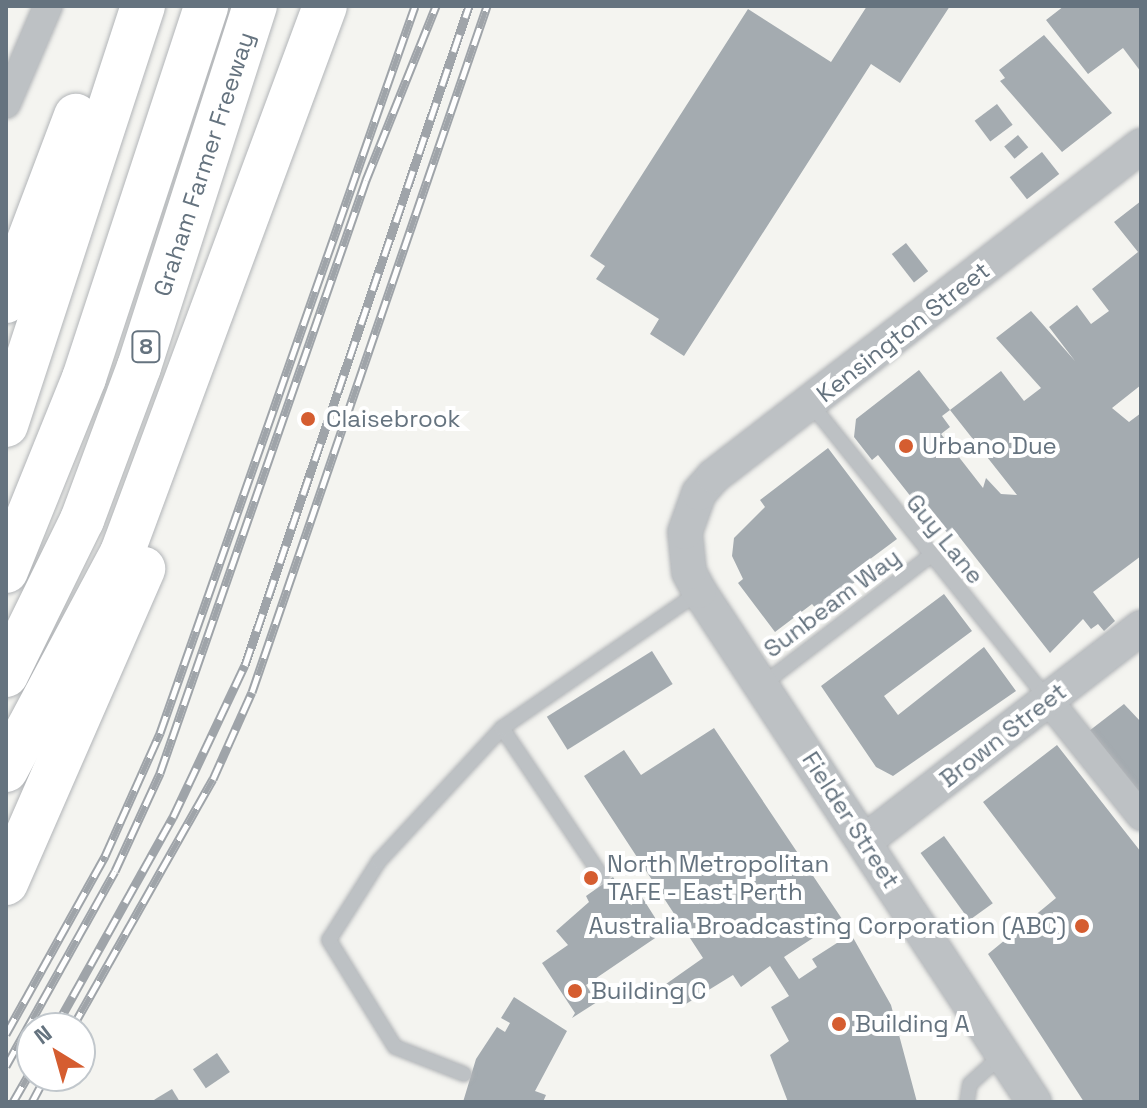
<!DOCTYPE html>
<style>
body{margin:0}
#map{position:relative;width:1147px;height:1108px;overflow:hidden;background:#f4f4f0;font-family:"Space Grotesk",sans-serif}
div>[style]{position:absolute}
[style*='--x']{left:calc(var(--x)*1px);top:calc(var(--y)*1px);width:calc(var(--w)*1px);rotate:calc(var(--a)*1deg)}
.building>*{inset:0;background:#a4abb0;transform-origin:0 0}
.roads{filter:drop-shadow(0 0 2px #b2b5b8) drop-shadow(0 0 2px #b2b5b8)}
.service>*{height:14px;margin:-7px;padding:0 7px;transform-origin:7px;border-radius:7px;background:#bdc1c4}
.minor>*{height:28px;margin:-14px;padding:0 14px;transform-origin:14px;border-radius:14px;background:#bdc1c4}
.tertiary>*{height:34px;margin:-17px;padding:0 17px;transform-origin:17px;border-radius:17px;background:#bdc1c4}
.motorway>*{height:44px;margin:-22px;padding:0 22px;transform-origin:22px;border-radius:22px;background:#fff}
.rail>*{height:9px;margin-top:-4.5px;transform-origin:0;background:repeating-linear-gradient(90deg,#fff 0 18px,#9fa4a9 0 36px);box-sizing:border-box;border-block:2px solid #9fa4a9}
.dots>*{width:22px;height:22px;translate:-50% -50%;box-sizing:border-box;border:4px solid #fff;border-radius:50%}
span{translate:-50% -50%;white-space:nowrap;text-align:center;line-height:1.15;-webkit-text-stroke:8px #fff;paint-order:stroke}
.shield-label span{padding:2px 6px;background:#fff;border:2px solid;border-radius:6px;-webkit-text-stroke-width:0}
.shield-label{font-size:22px;color:#65737f;font-weight:700}
.street-label{font-size:24px;color:#65737f}
.poi-label{font-size:24px;color:#65737f}
.left{translate:0 -50%;text-align:left}
.right{translate:-100% -50%;text-align:right}
.frame{position:absolute;inset:0;border:8px solid #65737f;pointer-events:none}
.north{position:absolute;left:16px;top:1012px;width:80px;height:80px;box-sizing:border-box;background:#fff;border:2px solid #c1c7cc;border-radius:50%;rotate:323deg;font-size:22px;font-weight:700;line-height:32px;text-align:center;color:#65737f}
.north::after{content:'';display:block;margin:auto;width:28px;height:36px;background:#d55d30;clip-path:polygon(50% 0,100% 100%,50% 72%,0 100%)}
</style>
<div id="map">
<div class="building">
<div style="clip-path:polygon(867px 6px,950px 6px,900px 83px,871px 64px,684px 356px,650px 334px,659px 319px,596px 279px,605px 266px,590px 256px,748px 9px,831px 62px)"></div>
<div style="clip-path:polygon(1064px 6px,1141px 6px,1141px 72px,1123px 48px,1088px 74px,1046px 20px)"></div>
<div style="clip-path:polygon(1044px 35px,1112px 113px,1062px 152px,1000px 81px,1005px 78px,999px 70px)"></div>
<div style="left:997px;top:104px;width:26px;height:28px;rotate:53deg"></div>
<div style="left:1018px;top:135px;width:16px;height:18px;rotate:50deg"></div>
<div style="left:1042px;top:152px;width:28px;height:41px;rotate:52deg"></div>
<div style="clip-path:polygon(1141px 201px,1141px 385px,1112px 408px,1129px 422px,1141px 413px,1141px 556px,1093px 592px,1115px 621px,1104px 631px,1098px 624px,1091px 629px,1083px 619px,1050px 653px,954px 530px,949px 535px,939px 523px,934px 526px,878px 455px,872px 460px,854px 437px,856px 419px,919px 370px,950px 410px,942px 416px,950px 427px,941px 434px,983px 488px,986px 478px,1001px 494px,1017px 495px,950px 410px,1001px 371px,1024px 401px,1041px 388px,996px 338px,1031px 311px,1075px 361px,1049px 327px,1077px 305px,1091px 324px,1109px 311px,1092px 289px,1138px 252px,1114px 222px)"></div>
<div style="left:906px;top:243px;width:36px;height:18px;rotate:52deg"></div>
<div style="clip-path:polygon(828px 448px,897px 539px,854px 571px,860px 578px,818px 611px,812px 604px,775px 632px,738px 583px,743px 579px,732px 556px,734px 538px,765px 507px,760px 500px)"></div>
<div style="clip-path:polygon(944px 594px,972px 631px,884px 696px,898px 715px,984px 647px,1016px 691px,893px 776px,876px 767px,821px 686px)"></div>
<div style="left:652px;top:651px;width:39px;height:124px;rotate:58deg"></div>
<div style="clip-path:polygon(1124px 704px,1141px 722px,1141px 796px,1089px 731px)"></div>
<div style="clip-path:polygon(714px 728px,842px 919px,784px 957px,799px 979px,817px 967px,812px 959px,851px 934px,891px 1005px,917px 1102px,788px 1102px,770px 1055px,789px 1041px,771px 1007px,789px 996px,770px 966px,741px 987px,733px 975px,681px 1007px,666px 984px,703px 958px,584px 776px,624px 750px,641px 775px)"></div>
<div style="clip-path:polygon(1057px 745px,1141px 852px,1141px 1102px,1084px 1102px,988px 954px,1056px 898px,983px 802px)"></div>
<div style="left:944px;top:836px;width:83px;height:29px;rotate:54deg"></div>
<div style="clip-path:polygon(613px 877px,631px 905px,642px 897px,664px 932px,586px 985px,597px 1002px,572px 1018px,575px 1013px,542px 963px,568px 945px,556px 931px,589px 902px,586px 896px)"></div>
<div style="clip-path:polygon(514px 997px,567px 1031px,535px 1091px,546px 1095px,543px 1102px,463px 1102px,476px 1059px,497px 1027px,505px 1032px,510px 1023px,501px 1018px)"></div>
<div style="left:217px;top:1053px;width:23px;height:29px;rotate:56deg"></div>
<div style="clip-path:polygon(172px 1089px,180px 1102px,151px 1102px,157px 1098px)"></div>
</div>
<div class="roads">
<div class="service">
<div style="--x:811;--y:404;--w:379;--a:51.3"></div>
<div style="--x:762;--y:685;--w:210;--a:-37.5"></div>
<div style="--x:502;--y:728;--w:179;--a:56.1"></div>
<div style="--x:464;--y:1074;--w:74;--a:-158.6"></div>
<div style="--x:395;--y:1047;--w:126;--a:-121.7"></div>
<div style="--x:329;--y:940;--w:93;--a:-57.7"></div>
<div style="--x:379;--y:861;--w:181;--a:-47.2"></div>
<div style="--x:502;--y:728;--w:239;--a:-34.6"></div>
<div style="--x:967;--y:1102;--w:18;--a:-81"></div>
<div style="--x:970;--y:1084;--w:45;--a:-42.3"></div>
</div>
<div class="minor">
<div style="--x:6;--y:104;--w:107;--a:-66.8"></div>
<div style="--x:1048;--y:700;--w:149;--a:51.3"></div>
</div>
<div class="tertiary">
<div style="--x:865;--y:841;--w:349;--a:-37.7"></div>
<div style="--x:1034;--y:1102;--w:611;--a:-123.25"></div>
<div style="--x:699;--y:591;--w:21;--a:-118"></div>
<div style="--x:689;--y:572;--w:40;--a:-95.7"></div>
<div style="--x:685;--y:532;--w:41;--a:-70.3"></div>
<div style="--x:699;--y:493;--w:23;--a:-49"></div>
<div style="--x:714;--y:476;--w:540;--a:-37.7"></div>
</div>
<div class="motorway">
<div style="--x:6;--y:301;--w:198;--a:-69.3"></div>
<div style="--x:6;--y:425;--w:441;--a:-71.9"></div>
<div style="--x:6;--y:571;--w:208;--a:-68"></div>
<div style="--x:84;--y:378;--w:391;--a:-71.8"></div>
<div style="--x:6;--y:675;--w:173;--a:-63.9"></div>
<div style="--x:82;--y:520;--w:163;--a:-69.6"></div>
<div style="--x:139;--y:367;--w:379;--a:-72.2"></div>
<div style="--x:6;--y:770;--w:246;--a:-61.9"></div>
<div style="--x:122;--y:553;--w:583;--a:-69.64"></div>
<div style="--x:6;--y:883;--w:343;--a:-66.4"></div>
</div>
</div>
<div class="rail">
<div style="--x:55;--y:1028;--w:242;--a:-60.8"></div>
<div style="--x:173;--y:817;--w:168;--a:-64.7"></div>
<div style="--x:245;--y:665;--w:696;--a:-71.23"></div>
<div style="--x:72;--y:1028;--w:286;--a:-60.5"></div>
<div style="--x:213;--y:779;--w:95;--a:-65.9"></div>
<div style="--x:252;--y:692;--w:725;--a:-71.09"></div>
<div style="--x:6;--y:1034;--w:204;--a:-60.9"></div>
<div style="--x:105;--y:856;--w:135;--a:-65.9"></div>
<div style="--x:160;--y:733;--w:770;--a:-70.67"></div>
<div style="--x:6;--y:1066;--w:223;--a:-60.8"></div>
<div style="--x:115;--y:871;--w:108;--a:-65.3"></div>
<div style="--x:160;--y:773;--w:628;--a:-70.84"></div>
<div style="--x:366;--y:180;--w:188;--a:-68.1"></div>
<div style="--x:13;--y:1102;--w:38;--a:-60"></div>
<div style="--x:32;--y:1102;--w:30;--a:-62"></div>
</div>
<div class="dots">
<div style="left:308px;top:419px;background:#d55d30"></div>
<div style="left:906px;top:446px;background:#d55d30"></div>
<div style="left:591px;top:878px;background:#d55d30"></div>
<div style="left:1082px;top:926px;background:#d55d30"></div>
<div style="left:575px;top:991px;background:#d55d30"></div>
<div style="left:839px;top:1024px;background:#d55d30"></div>
</div>
<div class="shield-label">
<span style="left:146px;top:347px">8</span>
</div>
<div class="street-label">
<span style="left:204px;top:164px;rotate:-72deg">Graham Farmer Freeway</span>
<span style="left:903px;top:332px;rotate:-38deg">Kensington Street</span>
<span style="left:945px;top:539px;rotate:51deg">Guy Lane</span>
<span style="left:832px;top:603px;rotate:-37deg">Sunbeam Way</span>
<span style="left:1003px;top:735px;rotate:-38deg">Brown Street</span>
<span style="left:851px;top:820px;rotate:57deg">Fielder Street</span>
</div>
<div class="poi-label">
<span class="left" style="left:326px;top:419px">Claisebrook</span>
<span class="left" style="left:922px;top:446px">Urbano Due</span>
<span class="left" style="left:607px;top:878px">North Metropolitan<br>TAFE - East Perth</span>
<span class="right" style="left:1066px;top:926px">Australia Broadcasting Corporation (ABC)</span>
<span class="left" style="left:591px;top:991px">Building C</span>
<span class="left" style="left:855px;top:1024px">Building A</span>
</div>
<div class="frame"></div>
<div class="north">N</div>
</div>
